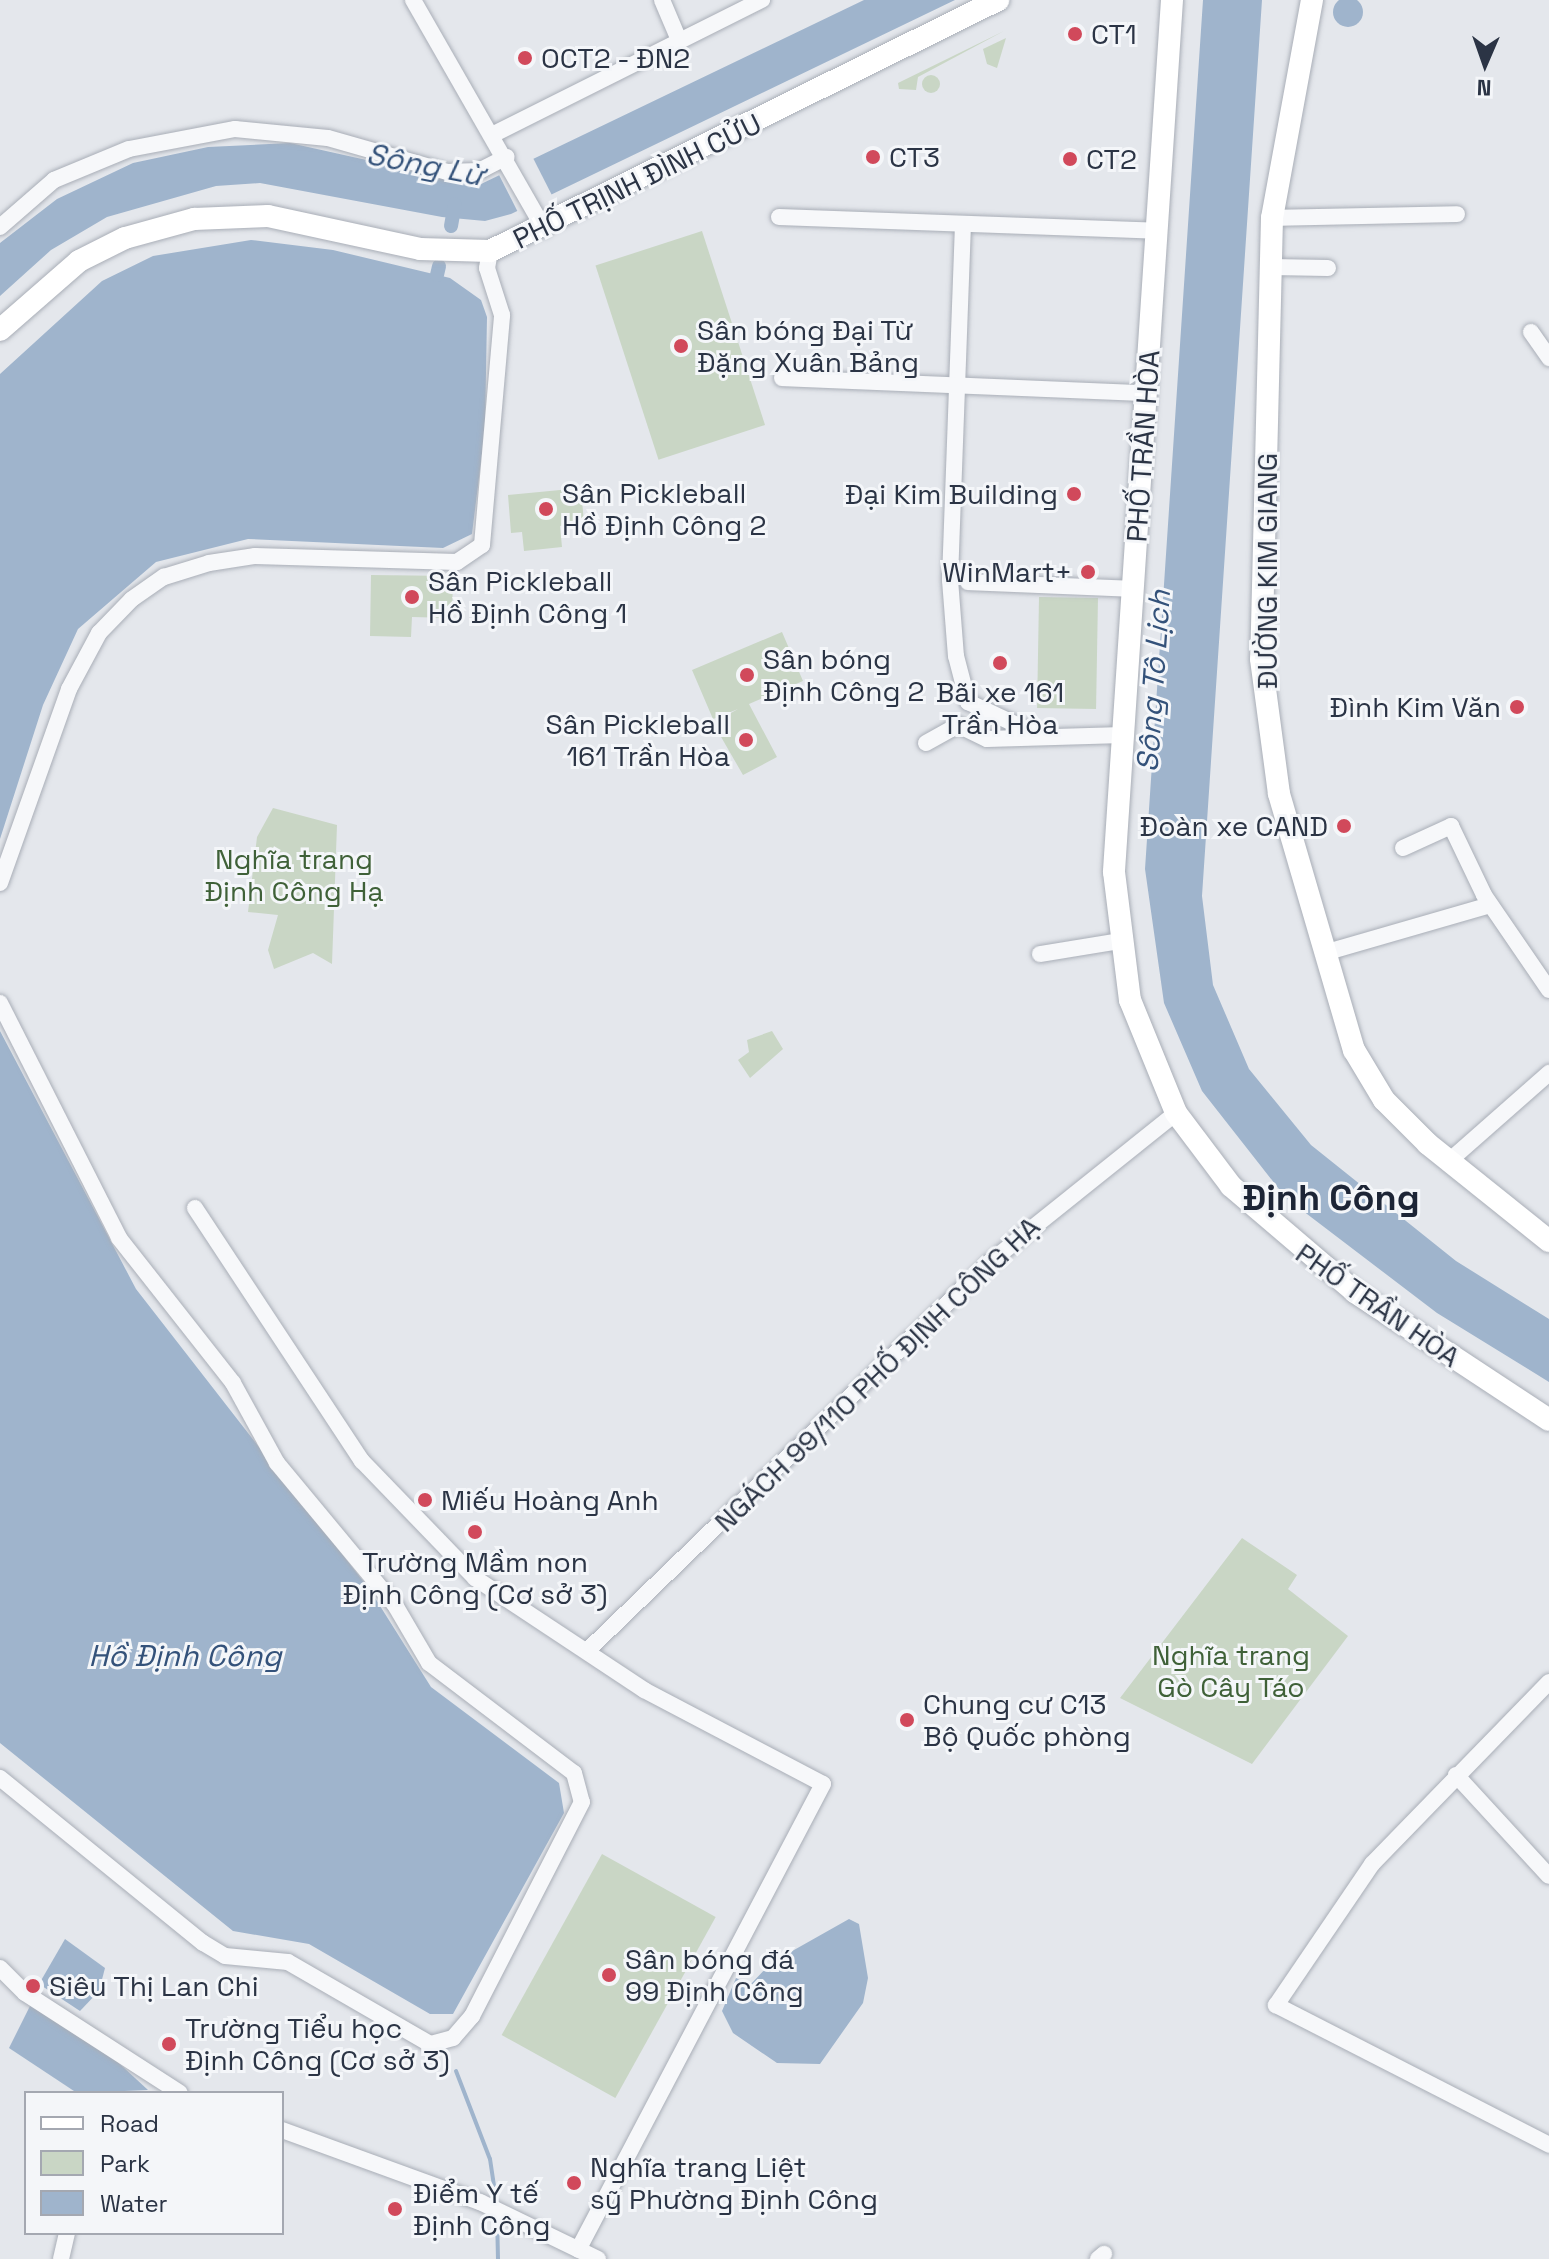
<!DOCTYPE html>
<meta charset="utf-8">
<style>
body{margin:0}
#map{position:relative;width:1549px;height:2259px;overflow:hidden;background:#e4e7ec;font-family:"Space Grotesk",sans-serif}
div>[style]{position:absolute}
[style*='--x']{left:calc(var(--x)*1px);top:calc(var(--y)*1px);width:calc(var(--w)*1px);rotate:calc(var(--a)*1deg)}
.green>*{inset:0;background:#c9d6c5;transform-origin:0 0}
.round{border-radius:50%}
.water>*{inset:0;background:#9fb4cc}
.pier>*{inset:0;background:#e4e7ec;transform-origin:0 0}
.stream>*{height:4px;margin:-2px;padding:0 2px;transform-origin:2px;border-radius:2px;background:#9fb4cc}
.canal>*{height:14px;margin:-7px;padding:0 7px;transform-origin:7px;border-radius:7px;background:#9fb4cc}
.roads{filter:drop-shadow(0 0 2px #a9aeb7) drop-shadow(0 0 2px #a9aeb7)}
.minor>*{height:16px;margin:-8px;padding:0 8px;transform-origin:8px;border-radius:8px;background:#f7f8fa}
.major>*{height:22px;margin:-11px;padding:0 11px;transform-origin:11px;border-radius:11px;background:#fff}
.dots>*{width:22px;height:22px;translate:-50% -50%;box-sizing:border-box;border:4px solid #f4f6f9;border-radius:50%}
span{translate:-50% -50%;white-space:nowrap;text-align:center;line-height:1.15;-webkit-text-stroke:6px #f4f6f9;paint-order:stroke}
.poi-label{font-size:28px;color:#2b3445}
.left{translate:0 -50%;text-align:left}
.right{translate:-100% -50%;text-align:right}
.street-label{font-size:28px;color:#2b3445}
.park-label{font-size:28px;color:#3f6138}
.water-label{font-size:30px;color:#34527a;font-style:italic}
.district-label{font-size:36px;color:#1d2536;font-weight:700}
.legend{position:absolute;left:24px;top:2091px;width:260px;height:144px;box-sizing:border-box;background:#f4f6f9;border:2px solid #a4a8b1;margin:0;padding:10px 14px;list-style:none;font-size:24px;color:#2b3445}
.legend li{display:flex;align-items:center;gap:16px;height:40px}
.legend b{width:40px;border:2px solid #a4a8b1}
.north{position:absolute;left:1445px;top:24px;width:80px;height:80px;-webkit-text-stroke:6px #f4f6f9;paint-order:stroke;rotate:182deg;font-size:22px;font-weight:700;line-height:32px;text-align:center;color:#2b3445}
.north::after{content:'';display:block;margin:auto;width:28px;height:36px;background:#2b3445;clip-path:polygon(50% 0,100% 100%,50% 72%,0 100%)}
</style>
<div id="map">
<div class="green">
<div style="clip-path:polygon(1004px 31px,918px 77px,916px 90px,899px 89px,898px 83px)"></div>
<div style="clip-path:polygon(1006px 38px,997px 68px,987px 64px,983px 49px)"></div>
<div class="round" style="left:922px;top:75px;width:18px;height:18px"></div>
<div style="left:702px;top:231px;width:204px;height:112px;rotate:72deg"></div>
<div style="clip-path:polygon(581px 488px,584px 523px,560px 526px,562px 547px,524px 551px,522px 532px,511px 533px,508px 495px)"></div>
<div style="clip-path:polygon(371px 575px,453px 576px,452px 618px,412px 617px,411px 637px,370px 636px)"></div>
<div style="left:1039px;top:597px;width:59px;height:111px;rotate:1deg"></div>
<div style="clip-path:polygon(782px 632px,803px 681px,749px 704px,777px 757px,743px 775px,713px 723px,738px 709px,713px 719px,692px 670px)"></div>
<div style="clip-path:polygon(273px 808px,337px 825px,332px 964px,313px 953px,274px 969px,268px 950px,278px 915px,248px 912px,257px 837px)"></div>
<div style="clip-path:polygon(772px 1031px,783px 1049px,750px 1078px,738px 1060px,749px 1052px,747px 1040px)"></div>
<div style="clip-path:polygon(1242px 1538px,1297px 1575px,1288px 1589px,1348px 1636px,1252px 1764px,1120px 1698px)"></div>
<div style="left:602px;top:1854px;width:130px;height:207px;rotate:29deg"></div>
</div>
<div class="water">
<div class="round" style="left:1333px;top:-3px;width:30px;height:30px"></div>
<div style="clip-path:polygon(864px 0,955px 0,511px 214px,485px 221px,442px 217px,260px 183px,216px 186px,107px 217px,51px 250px,0 296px,0 243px,57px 199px,133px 163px,208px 147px,290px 143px,479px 185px)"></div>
<div style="clip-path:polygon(1203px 0,1262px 0,1202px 896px,1213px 985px,1249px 1069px,1311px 1145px,1456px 1261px,1549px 1319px,1549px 1382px,1437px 1313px,1286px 1198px,1202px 1091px,1164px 1003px,1145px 869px)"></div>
<div style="clip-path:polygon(251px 240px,333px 250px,450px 278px,481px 300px,487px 317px,485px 429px,472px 534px,443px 548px,248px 539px,156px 562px,78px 629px,43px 705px,0 839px,0 374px,102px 281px,153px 256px)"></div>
<div style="clip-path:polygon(0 1031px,136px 1289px,370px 1590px,431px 1687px,559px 1783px,564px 1813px,453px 2014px,430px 2014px,309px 1944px,233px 1931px,0 1743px)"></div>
<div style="clip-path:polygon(849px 1919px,859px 1924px,868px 1978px,863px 2003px,820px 2064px,777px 2063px,733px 2033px,722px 2011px,736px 1978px,750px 1985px,771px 1963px)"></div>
<div style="clip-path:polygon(65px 1939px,105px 1968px,99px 1991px,80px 2011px,39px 1984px)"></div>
<div style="clip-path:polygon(31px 2004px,109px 2054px,148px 2090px,77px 2093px,9px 2048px)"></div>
</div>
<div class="pier">
<div style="left:532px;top:156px;width:49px;height:38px;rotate:63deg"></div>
</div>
<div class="stream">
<div style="--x:456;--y:2071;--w:94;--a:68.9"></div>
<div style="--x:490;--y:2159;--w:48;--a:81.5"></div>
<div style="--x:497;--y:2215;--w:44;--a:88.7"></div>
</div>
<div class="canal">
<div style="--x:451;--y:226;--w:22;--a:-80"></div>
<div style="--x:437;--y:275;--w:9;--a:-77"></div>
</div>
<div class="roads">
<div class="minor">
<div style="--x:413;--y:0;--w:264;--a:60.2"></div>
<div style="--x:662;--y:0;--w:43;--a:67"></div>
<div style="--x:494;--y:134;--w:300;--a:-26.6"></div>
<div style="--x:779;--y:217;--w:378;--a:2.1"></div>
<div style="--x:1272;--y:218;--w:185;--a:-1.2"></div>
<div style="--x:963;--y:224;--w:356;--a:92.1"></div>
<div style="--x:950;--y:580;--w:76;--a:85.5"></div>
<div style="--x:956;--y:656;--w:48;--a:75.4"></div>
<div style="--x:968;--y:702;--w:73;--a:25.2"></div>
<div style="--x:0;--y:227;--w:72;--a:-41"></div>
<div style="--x:54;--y:180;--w:81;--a:-22.5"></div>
<div style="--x:129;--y:149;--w:108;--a:-10.7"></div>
<div style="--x:235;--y:129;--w:93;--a:5.5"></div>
<div style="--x:328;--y:138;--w:124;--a:15.9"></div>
<div style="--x:447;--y:172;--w:32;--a:-2"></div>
<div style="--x:479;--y:171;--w:31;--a:-27"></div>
<div style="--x:1271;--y:267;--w:57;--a:1"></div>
<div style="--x:1531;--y:332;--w:32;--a:55"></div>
<div style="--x:782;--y:378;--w:365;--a:2.4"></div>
<div style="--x:968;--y:582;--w:166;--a:2.4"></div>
<div style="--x:926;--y:743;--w:37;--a:-29"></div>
<div style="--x:958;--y:725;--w:32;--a:26"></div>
<div style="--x:987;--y:739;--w:136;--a:-1.7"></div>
<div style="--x:1403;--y:848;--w:53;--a:-24.6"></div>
<div style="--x:1451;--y:826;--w:76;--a:64.4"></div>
<div style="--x:1484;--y:895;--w:115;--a:55.6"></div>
<div style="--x:0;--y:883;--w:206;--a:-70.4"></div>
<div style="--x:69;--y:689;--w:64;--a:-61.8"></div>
<div style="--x:99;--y:633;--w:47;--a:-45.9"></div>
<div style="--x:132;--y:599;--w:39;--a:-35"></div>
<div style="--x:164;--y:577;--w:47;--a:-17.3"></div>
<div style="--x:209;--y:563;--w:47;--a:-8.7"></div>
<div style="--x:255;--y:556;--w:202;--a:1.7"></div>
<div style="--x:457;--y:562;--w:30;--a:-34"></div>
<div style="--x:482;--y:545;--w:231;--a:-85"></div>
<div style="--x:502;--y:315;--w:49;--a:-107.7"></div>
<div style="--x:487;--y:268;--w:17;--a:-80"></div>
<div style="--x:1324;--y:953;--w:173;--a:-16.1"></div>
<div style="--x:1040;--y:954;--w:80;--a:-9.3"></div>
<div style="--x:0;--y:1003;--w:263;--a:63.1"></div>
<div style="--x:119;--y:1238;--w:184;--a:51.8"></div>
<div style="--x:233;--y:1383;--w:91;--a:61.2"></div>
<div style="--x:277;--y:1463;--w:185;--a:50.3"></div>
<div style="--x:395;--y:1605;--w:67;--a:59.6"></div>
<div style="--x:429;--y:1663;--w:182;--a:37.2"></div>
<div style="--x:574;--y:1773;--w:30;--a:75"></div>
<div style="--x:582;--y:1802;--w:241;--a:117.2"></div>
<div style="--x:472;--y:2016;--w:29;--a:131"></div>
<div style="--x:453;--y:2038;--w:24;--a:165"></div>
<div style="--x:430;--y:2044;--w:164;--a:-150"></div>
<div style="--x:288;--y:1962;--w:63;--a:-174.6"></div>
<div style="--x:225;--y:1956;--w:26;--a:-149"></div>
<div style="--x:203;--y:1943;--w:262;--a:-140.9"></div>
<div style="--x:1448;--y:1162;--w:135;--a:-41.4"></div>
<div style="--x:195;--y:1208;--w:303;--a:56.6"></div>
<div style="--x:362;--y:1461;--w:163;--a:46"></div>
<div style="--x:475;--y:1578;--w:203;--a:33.5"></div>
<div style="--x:644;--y:1690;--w:202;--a:27.7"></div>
<div style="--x:823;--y:1784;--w:526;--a:117.73"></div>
<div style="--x:589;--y:1649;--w:557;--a:-43.98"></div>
<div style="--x:990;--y:1262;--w:238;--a:-38.7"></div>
<div style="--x:1549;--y:1682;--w:254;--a:134.2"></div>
<div style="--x:1372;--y:1864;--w:171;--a:124.2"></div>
<div style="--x:1276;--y:2005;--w:307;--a:27.1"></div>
<div style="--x:1456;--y:1775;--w:137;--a:47.4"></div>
<div style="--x:0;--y:1968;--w:35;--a:45"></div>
<div style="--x:25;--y:1993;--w:184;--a:32.8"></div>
<div style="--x:282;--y:2130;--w:211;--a:20"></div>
<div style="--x:480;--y:2202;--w:131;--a:25.8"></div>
<div style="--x:61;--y:2259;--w:27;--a:-77"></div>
<div style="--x:1098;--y:2259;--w:8;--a:-40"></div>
</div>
<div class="major">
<div style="--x:1172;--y:0;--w:874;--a:93.81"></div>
<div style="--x:1114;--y:872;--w:129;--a:82.9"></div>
<div style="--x:1130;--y:1000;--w:122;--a:67.8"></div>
<div style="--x:1176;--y:1113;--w:91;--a:53"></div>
<div style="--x:1231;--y:1186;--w:163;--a:40.5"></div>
<div style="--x:1355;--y:1292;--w:232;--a:33.4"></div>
<div style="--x:1312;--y:0;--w:222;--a:100.4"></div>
<div style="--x:1272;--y:218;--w:441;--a:91.4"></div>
<div style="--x:1261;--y:659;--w:136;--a:82.4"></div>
<div style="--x:1279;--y:794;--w:267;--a:73.7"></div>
<div style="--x:1354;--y:1050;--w:58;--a:59"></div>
<div style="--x:1384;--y:1100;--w:62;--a:45"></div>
<div style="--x:1428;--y:1144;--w:155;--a:38.7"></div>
<div style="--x:0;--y:330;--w:105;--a:-41.1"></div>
<div style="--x:79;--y:261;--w:51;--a:-26.6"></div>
<div style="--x:125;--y:238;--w:72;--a:-15.4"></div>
<div style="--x:194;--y:219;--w:74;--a:-2.3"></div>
<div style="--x:268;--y:216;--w:156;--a:12.2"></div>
<div style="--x:420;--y:249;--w:70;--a:1.6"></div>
<div style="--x:490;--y:251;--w:567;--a:-26.29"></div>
</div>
</div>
<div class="dots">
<div style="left:1075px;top:34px;background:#d1495b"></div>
<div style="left:525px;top:58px;background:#d1495b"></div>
<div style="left:873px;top:157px;background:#d1495b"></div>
<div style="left:1070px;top:159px;background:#d1495b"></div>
<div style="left:681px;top:346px;background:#d1495b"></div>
<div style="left:1074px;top:494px;background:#d1495b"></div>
<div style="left:546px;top:509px;background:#d1495b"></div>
<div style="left:1088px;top:572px;background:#d1495b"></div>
<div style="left:412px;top:597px;background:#d1495b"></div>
<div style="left:1000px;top:663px;background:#d1495b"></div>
<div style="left:747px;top:675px;background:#d1495b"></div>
<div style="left:1517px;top:707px;background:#d1495b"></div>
<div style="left:746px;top:740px;background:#d1495b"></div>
<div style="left:1344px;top:826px;background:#d1495b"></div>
<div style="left:425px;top:1500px;background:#d1495b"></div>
<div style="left:475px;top:1532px;background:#d1495b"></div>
<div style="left:907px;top:1720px;background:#d1495b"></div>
<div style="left:609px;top:1975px;background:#d1495b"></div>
<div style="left:33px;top:1986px;background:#d1495b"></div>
<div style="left:169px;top:2044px;background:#d1495b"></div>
<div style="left:574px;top:2183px;background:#d1495b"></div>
<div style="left:395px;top:2209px;background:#d1495b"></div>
</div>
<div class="poi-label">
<span class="left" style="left:1091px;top:34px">CT1</span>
<span class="left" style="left:541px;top:58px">OCT2 - ĐN2</span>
<span class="left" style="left:889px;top:157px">CT3</span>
<span class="left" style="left:1086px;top:159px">CT2</span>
<span class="left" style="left:697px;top:346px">Sân bóng Đại Từ<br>Đặng Xuân Bảng</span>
<span class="left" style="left:562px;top:509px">Sân Pickleball<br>Hồ Định Công 2</span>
<span class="right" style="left:1058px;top:494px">Đại Kim Building</span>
<span class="right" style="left:1072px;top:572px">WinMart+</span>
<span class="left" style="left:428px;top:597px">Sân Pickleball<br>Hồ Định Công 1</span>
<span class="left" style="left:763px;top:675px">Sân bóng<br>Định Công 2</span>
<span style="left:1000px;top:708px">Bãi xe 161<br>Trần Hòa</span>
<span class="right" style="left:1501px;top:707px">Đình Kim Văn</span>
<span class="right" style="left:730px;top:740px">Sân Pickleball<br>161 Trần Hòa</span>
<span class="right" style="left:1328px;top:826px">Đoàn xe CAND</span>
<span class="left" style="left:441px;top:1500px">Miếu Hoàng Anh</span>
<span style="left:475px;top:1578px">Trường Mầm non<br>Định Công (Cơ sở 3)</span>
<span class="left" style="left:923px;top:1720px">Chung cư C13<br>Bộ Quốc phòng</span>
<span class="left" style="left:625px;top:1975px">Sân bóng đá<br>99 Định Công</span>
<span class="left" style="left:49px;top:1986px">Siêu Thị Lan Chi</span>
<span class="left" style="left:185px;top:2044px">Trường Tiểu học<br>Định Công (Cơ sở 3)</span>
<span class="left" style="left:590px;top:2183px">Nghĩa trang Liệt<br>sỹ Phường Định Công</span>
<span class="left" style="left:413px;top:2209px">Điểm Y tế<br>Định Công</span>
</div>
<div class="street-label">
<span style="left:637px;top:181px;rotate:-26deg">PHỐ TRỊNH ĐÌNH CỬU</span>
<span style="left:1143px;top:446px;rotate:-86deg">PHỐ TRẦN HÒA</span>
<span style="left:1267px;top:571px;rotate:-90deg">ĐƯỜNG KIM GIANG</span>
<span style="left:1378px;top:1305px;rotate:35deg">PHỐ TRẦN HÒA</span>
<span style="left:877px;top:1374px;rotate:-44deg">NGÁCH 99/110 PHỐ ĐỊNH CÔNG HẠ</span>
</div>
<div class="park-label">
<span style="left:294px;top:875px">Nghĩa trang<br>Định Công Hạ</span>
<span style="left:1231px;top:1671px">Nghĩa trang<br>Gò Cây Táo</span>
</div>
<div class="water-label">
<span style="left:425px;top:165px;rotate:11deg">Sông Lừ</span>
<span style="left:1154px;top:681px;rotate:-86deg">Sông Tô Lịch</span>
<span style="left:185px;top:1656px">Hồ Định Công</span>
</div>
<div class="district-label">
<span style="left:1331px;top:1199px">Định Công</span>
</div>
<ul class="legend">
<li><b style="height:10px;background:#fff"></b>Road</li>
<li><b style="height:22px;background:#c9d6c5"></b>Park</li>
<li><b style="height:22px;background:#9fb4cc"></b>Water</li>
</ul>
<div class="north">N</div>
</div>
